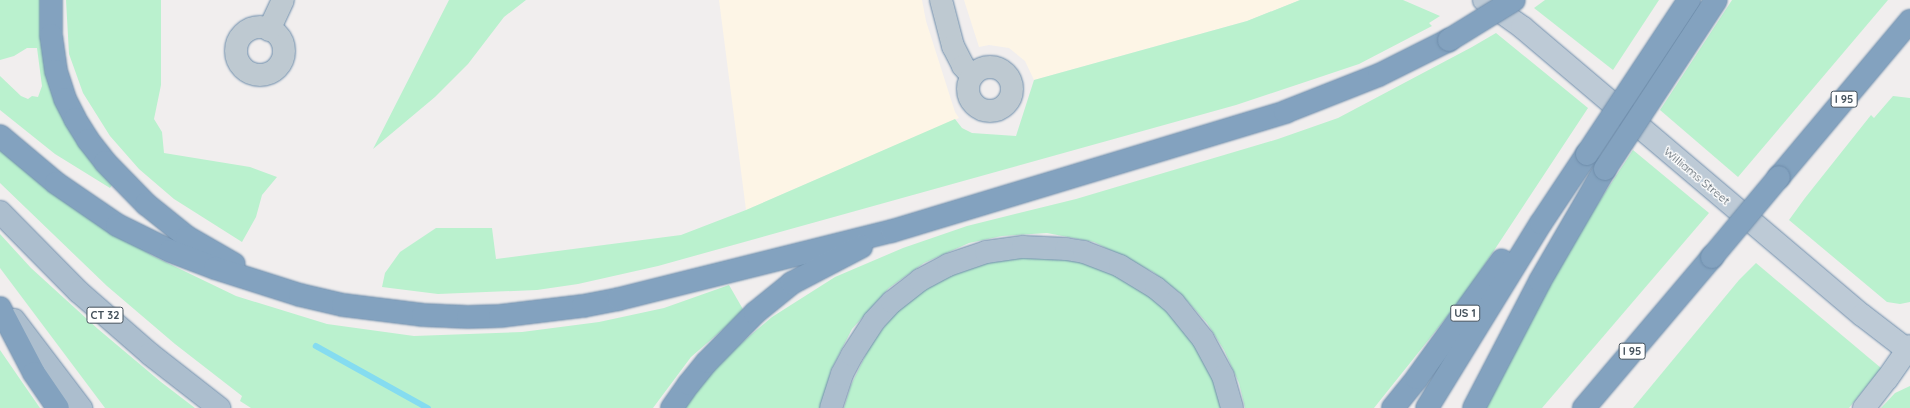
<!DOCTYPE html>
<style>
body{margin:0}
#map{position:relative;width:1910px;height:408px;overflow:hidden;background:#f1eeee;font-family:Quicksand,sans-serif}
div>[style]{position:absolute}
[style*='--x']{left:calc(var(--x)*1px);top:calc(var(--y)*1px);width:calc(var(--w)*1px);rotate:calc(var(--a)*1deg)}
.commercial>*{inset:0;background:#fdf5e6}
.green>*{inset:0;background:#baf1ce}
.stream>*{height:5.5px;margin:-2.75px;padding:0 2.75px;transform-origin:2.75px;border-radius:2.75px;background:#85dcf0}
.roads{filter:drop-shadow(0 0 1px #6e8dab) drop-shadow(0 0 1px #6e8dab)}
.street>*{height:22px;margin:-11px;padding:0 11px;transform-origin:11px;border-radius:11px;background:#bec9d1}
.street>.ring{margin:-11px;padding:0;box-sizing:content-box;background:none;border:22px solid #bec9d1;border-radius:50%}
.secondary>*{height:22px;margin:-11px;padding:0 11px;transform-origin:11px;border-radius:11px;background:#bdcad6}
.primary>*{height:22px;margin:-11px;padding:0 11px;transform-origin:11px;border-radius:11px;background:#acbece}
.highway>*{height:22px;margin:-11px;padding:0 11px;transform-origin:11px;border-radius:11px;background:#83a2bf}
.bridges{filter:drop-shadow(0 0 1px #6e8dab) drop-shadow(0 0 1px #6e8dab)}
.highway-bridge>*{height:22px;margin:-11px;padding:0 11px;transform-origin:11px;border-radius:11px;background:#83a2bf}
span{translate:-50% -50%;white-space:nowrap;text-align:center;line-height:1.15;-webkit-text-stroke:3px #fff;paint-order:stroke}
.shield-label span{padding:1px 3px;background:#fff;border:1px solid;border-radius:3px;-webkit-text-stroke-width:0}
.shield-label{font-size:11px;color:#45525c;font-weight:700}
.street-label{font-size:12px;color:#45525c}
</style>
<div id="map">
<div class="commercial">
<div style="clip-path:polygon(719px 0,922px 0,926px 21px,955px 112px,959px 118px,746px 210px)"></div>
<div style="clip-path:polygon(964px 0,1300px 0,1247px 21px,1034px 80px,1025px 61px,1009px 48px,989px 45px,979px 47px)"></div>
</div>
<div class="green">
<div style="clip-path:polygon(0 0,43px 0,43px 23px,114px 182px,110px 188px,55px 154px,0 110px,0 76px,21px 96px,28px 99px,32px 96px,38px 97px,42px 86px,37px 48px,27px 48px,14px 56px,0 60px)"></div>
<div style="clip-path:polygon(66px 0,161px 0,161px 85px,154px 119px,162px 132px,164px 153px,250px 167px,277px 177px,262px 195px,256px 217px,242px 242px,174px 199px,139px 169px,110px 136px,83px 93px,69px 54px)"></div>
<div style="clip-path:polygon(449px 0,526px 0,504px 17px,468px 64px,435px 97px,373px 149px)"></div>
<div style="clip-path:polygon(1300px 0,1403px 0,1440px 16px,1429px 23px,1432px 26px,1359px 64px,1236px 105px,658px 266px,578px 284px,537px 290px,438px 294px,382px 287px,385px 273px,400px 252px,436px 228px,492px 228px,496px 259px,681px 235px,746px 210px,955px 119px,962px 128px,972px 133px,1016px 136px,1034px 80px,1247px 21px)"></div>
<div style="clip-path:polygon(1545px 0,1659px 0,1613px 70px,1534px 8px)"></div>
<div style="clip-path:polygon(1732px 0,1888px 0,1738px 177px,1660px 110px)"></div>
<div style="clip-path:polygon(1496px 33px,1588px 108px,1466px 293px,1374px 408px,1245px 408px,1239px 383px,1224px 350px,1207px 323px,1180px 293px,1153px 272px,1094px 242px,1047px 233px,1002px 236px,969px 243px,924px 263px,889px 288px,852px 329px,831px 370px,821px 408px,684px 408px,689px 399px,725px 357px,772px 317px,835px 277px,903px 248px,967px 226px,1076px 199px,1278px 139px,1338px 118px,1472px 47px)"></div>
<div style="clip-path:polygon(1893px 96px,1910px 98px,1910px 302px,1900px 304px,1887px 302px,1789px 220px,1805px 198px,1871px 115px,1874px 118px)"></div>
<div style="clip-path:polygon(0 145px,84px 213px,153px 256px,236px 296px,327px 324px,414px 336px,522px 332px,599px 322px,664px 308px,729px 285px,744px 311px,691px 357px,653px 408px,251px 408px,240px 401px,242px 396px,175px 344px,107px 286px,0 183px)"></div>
<div style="clip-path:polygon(1633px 150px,1709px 213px,1542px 408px,1463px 408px)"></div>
<div style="clip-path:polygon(0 234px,31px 268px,98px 329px,161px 382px,195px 408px,105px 408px,0 268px)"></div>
<div style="clip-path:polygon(1030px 255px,1072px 258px,1136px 284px,1178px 318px,1203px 353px,1223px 408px,844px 408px,851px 385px,870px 346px,887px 323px,910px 298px,952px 272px,986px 262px)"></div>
<div style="clip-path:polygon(1756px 263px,1881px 368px,1849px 408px,1633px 408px,1739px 280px)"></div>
<div style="clip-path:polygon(0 350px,22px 382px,40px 408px,0 408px)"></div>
<div style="clip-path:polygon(1910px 386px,1910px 408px,1881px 408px,1895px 393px)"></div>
</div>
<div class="stream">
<div style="--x:316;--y:346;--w:128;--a:29"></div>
</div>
<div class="roads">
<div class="street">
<div style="--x:941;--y:0;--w:48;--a:75.4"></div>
<div style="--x:953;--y:46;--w:22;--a:63"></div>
<div style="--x:963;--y:66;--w:13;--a:48"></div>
<div class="ring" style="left:236px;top:27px;width:26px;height:26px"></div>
<div style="--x:269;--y:30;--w:33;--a:-65"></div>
<div class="ring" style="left:968px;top:67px;width:22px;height:22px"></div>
</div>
<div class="secondary">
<div style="--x:1484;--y:0;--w:47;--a:35.4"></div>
<div style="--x:1522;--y:27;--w:446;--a:40.3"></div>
<div style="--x:1862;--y:315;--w:61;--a:37.6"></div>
<div style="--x:1864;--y:408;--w:37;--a:-52"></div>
<div style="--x:1887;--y:379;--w:40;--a:-55.1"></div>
</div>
<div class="primary">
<div style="--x:0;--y:212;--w:112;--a:45.4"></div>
<div style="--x:79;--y:292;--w:94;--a:41.1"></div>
<div style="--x:150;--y:354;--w:88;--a:38"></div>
<div style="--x:14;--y:320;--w:111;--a:52.7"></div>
<div style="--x:831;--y:408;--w:36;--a:-72"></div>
<div style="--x:842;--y:374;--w:21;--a:-62"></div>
<div style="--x:852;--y:355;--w:40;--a:-57.1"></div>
<div style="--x:874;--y:321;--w:26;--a:-47"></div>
<div style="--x:892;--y:302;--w:36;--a:-38"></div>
<div style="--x:920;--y:280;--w:32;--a:-28"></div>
<div style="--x:948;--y:265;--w:40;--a:-18.9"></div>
<div style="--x:986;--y:252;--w:37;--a:-8"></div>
<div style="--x:1023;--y:247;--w:43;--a:2.7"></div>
<div style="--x:1066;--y:249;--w:18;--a:9"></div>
<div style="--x:1084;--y:252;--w:39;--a:21"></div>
<div style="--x:1120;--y:266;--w:42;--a:31.4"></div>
<div style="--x:1156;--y:288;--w:23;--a:40"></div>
<div style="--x:1174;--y:303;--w:46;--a:51.1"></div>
<div style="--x:1203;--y:339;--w:42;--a:61.6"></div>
<div style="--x:1223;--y:376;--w:33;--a:74"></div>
</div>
<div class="highway">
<div style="--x:51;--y:0;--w:35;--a:90"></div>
<div style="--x:51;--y:35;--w:36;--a:82"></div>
<div style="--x:56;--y:71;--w:29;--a:72"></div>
<div style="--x:65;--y:99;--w:22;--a:63"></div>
<div style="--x:75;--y:119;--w:25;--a:58"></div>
<div style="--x:88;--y:140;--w:28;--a:52"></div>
<div style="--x:105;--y:162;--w:59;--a:45.7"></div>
<div style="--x:146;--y:204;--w:53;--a:38.8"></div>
<div style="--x:187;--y:237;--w:54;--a:29.9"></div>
<div style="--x:0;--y:136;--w:73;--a:40"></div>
<div style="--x:56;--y:183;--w:74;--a:34.5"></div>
<div style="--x:117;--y:225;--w:59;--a:26.1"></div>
<div style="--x:170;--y:251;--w:48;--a:20.7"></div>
<div style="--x:215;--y:268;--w:89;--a:17.6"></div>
<div style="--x:300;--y:295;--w:44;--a:13.1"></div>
<div style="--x:343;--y:305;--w:81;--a:7.1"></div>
<div style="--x:423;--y:315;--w:45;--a:2.5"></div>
<div style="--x:468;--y:317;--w:32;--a:-2"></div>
<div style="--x:500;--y:316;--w:84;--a:-6.9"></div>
<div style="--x:583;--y:306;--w:37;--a:-11"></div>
<div style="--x:619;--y:299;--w:281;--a:-14"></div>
<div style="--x:892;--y:231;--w:411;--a:-16.8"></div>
<div style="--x:1285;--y:112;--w:101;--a:-21.5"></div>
<div style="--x:1379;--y:75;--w:78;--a:-26.6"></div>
<div style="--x:1779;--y:177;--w:204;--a:-50"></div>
<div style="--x:0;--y:308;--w:73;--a:62.4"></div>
<div style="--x:34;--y:373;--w:42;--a:55.6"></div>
<div style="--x:672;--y:408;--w:29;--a:-55"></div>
<div style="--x:689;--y:384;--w:28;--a:-51"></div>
<div style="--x:707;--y:362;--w:69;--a:-45.6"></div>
<div style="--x:755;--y:313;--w:48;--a:-39"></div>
<div style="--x:792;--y:283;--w:78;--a:-27.6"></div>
<div style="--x:1393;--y:408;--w:38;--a:-51"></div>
<div style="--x:1417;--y:378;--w:145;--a:-54.2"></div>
<div style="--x:1427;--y:408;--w:217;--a:-58.4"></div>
<div style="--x:1541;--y:223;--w:83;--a:-56.3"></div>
<div style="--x:1474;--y:408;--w:143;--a:-62.5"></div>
<div style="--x:1540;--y:281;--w:129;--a:-59.9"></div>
<div style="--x:1584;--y:408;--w:198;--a:-49.7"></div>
</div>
</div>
<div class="bridges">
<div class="highway-bridge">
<div style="--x:1449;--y:40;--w:76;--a:-31.6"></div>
<div style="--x:1587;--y:154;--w:185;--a:-56.5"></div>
<div style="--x:1605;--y:169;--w:202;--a:-56.7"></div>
<div style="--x:1712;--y:257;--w:104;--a:-50.1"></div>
</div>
</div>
<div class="shield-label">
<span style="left:1844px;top:99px">I 95</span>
<span style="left:1465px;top:313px">US 1</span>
<span style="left:105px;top:315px">CT 32</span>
<span style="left:1632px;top:351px">I 95</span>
</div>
<div class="street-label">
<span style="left:1697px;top:176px;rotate:40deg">Williams Street</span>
</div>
</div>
